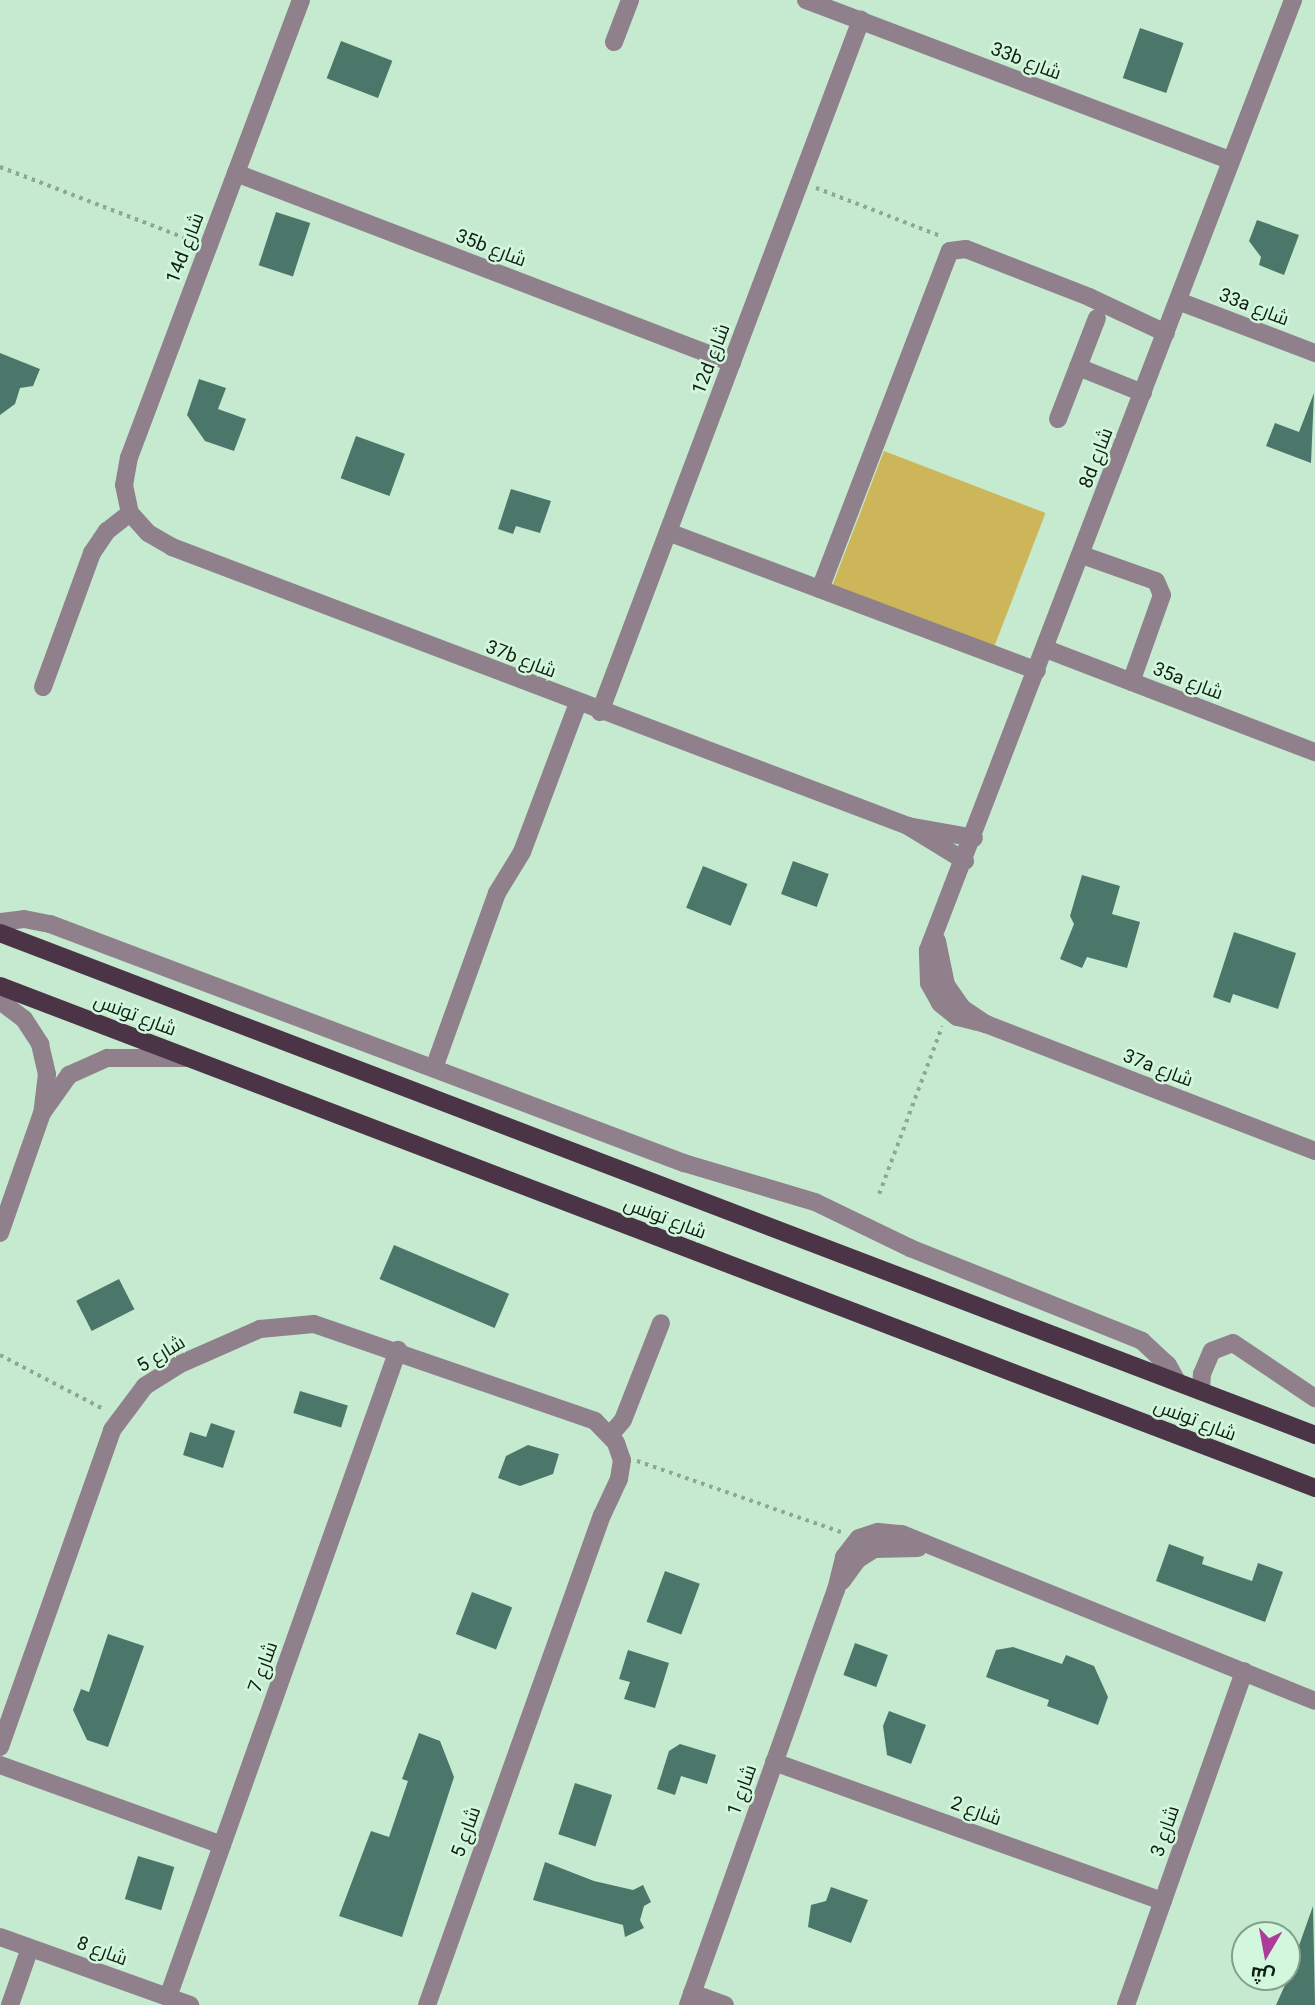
<!DOCTYPE html>
<meta charset="utf-8">
<style>
body{margin:0}
#map{position:relative;width:1315px;height:2005px;overflow:hidden;background:#c5ead0;font-family:Roboto,Cairo,sans-serif}
div>[style]{position:absolute}
[style*='--x']{left:calc(var(--x)*1px);top:calc(var(--y)*1px);width:calc(var(--w)*1px);rotate:calc(var(--a)*1deg)}
.green>*{inset:0;background:#cdb559;transform-origin:0 0}
.building>*{inset:0;background:#4b776b;transform-origin:0 0}
.path>*{height:3.5px;margin-top:-1.75px;transform-origin:0;background:repeating-linear-gradient(90deg,#8aa893 0 3.5px,transparent 0 8.5px)}
.minor>*{height:18px;margin:-9px;padding:0 9px;transform-origin:9px;border-radius:9px;background:#8f808b}
.major>*{height:18px;margin:-9px;padding:0 9px;transform-origin:9px;border-radius:9px;background:#4c3447}
span{translate:-50% -50%;white-space:nowrap;text-align:center;line-height:1.15;-webkit-text-stroke:5px #d2f7dd;paint-order:stroke}
.street-label{font-size:19px;color:#0f1d14}
.north{position:absolute;left:1231px;top:1921px;width:70px;height:70px;box-sizing:border-box;background:#d2f7dd;border:2px solid #84a08d;border-radius:50%;rotate:190deg;font-size:19px;font-weight:700;line-height:28px;text-align:center;color:#0f1d14}
.north::after{content:'';display:block;margin:auto;width:24px;height:32px;background:#ab3c9a;clip-path:polygon(50% 0,100% 100%,50% 72%,0 100%)}
</style>
<div id="map">
<div class="green">
<div style="left:884px;top:451px;width:173px;height:144px;rotate:21deg"></div>
</div>
<div class="building">
<div style="left:1140px;top:28px;width:46px;height:53px;rotate:19deg"></div>
<div style="left:341px;top:41px;width:55px;height:40px;rotate:21deg"></div>
<div style="left:276px;top:212px;width:36px;height:56px;rotate:18deg"></div>
<div style="clip-path:polygon(1257px 220px,1299px 235px,1284px 275px,1259px 265px,1261px 257px,1249px 241px)"></div>
<div style="clip-path:polygon(0 353px,40px 369px,33px 386px,20px 388px,15px 404px,0 415px)"></div>
<div style="clip-path:polygon(199px 379px,226px 388px,218px 409px,246px 419px,234px 451px,205px 441px,187px 415px)"></div>
<div style="clip-path:polygon(1314px 393px,1311px 463px,1266px 446px,1275px 423px,1299px 432px)"></div>
<div style="left:356px;top:436px;width:52px;height:45px;rotate:20deg"></div>
<div style="clip-path:polygon(511px 489px,551px 501px,540px 533px,516px 526px,513px 534px,498px 529px)"></div>
<div style="left:793px;top:861px;width:38px;height:35px;rotate:20deg"></div>
<div style="left:703px;top:866px;width:48px;height:45px;rotate:22deg"></div>
<div style="clip-path:polygon(1082px 875px,1120px 886px,1112px 914px,1140px 922px,1127px 968px,1087px 957px,1082px 968px,1060px 959px,1074px 924px,1070px 916px)"></div>
<div style="clip-path:polygon(1234px 932px,1296px 953px,1278px 1009px,1233px 994px,1230px 1003px,1213px 997px)"></div>
<div style="left:394px;top:1245px;width:125px;height:37px;rotate:23deg"></div>
<div style="left:119px;top:1279px;width:34px;height:48px;rotate:63deg"></div>
<div style="left:300px;top:1391px;width:50px;height:23px;rotate:17deg"></div>
<div style="clip-path:polygon(211px 1423px,235px 1431px,223px 1468px,183px 1455px,190px 1432px,206px 1437px)"></div>
<div style="clip-path:polygon(528px 1445px,559px 1454px,553px 1474px,520px 1486px,498px 1478px,506px 1456px)"></div>
<div style="clip-path:polygon(1169px 1544px,1204px 1557px,1202px 1564px,1252px 1581px,1258px 1563px,1283px 1572px,1265px 1622px,1156px 1581px)"></div>
<div style="left:665px;top:1571px;width:37px;height:54px;rotate:20deg"></div>
<div style="left:472px;top:1592px;width:43px;height:45px;rotate:21deg"></div>
<div style="clip-path:polygon(108px 1634px,144px 1646px,108px 1747px,87px 1740px,73px 1710px,81px 1689px,89px 1692px)"></div>
<div style="left:855px;top:1643px;width:35px;height:34px;rotate:20deg"></div>
<div style="clip-path:polygon(1013px 1647px,1062px 1664px,1066px 1655px,1094px 1666px,1108px 1697px,1098px 1725px,1047px 1706px,1049px 1700px,986px 1677px,996px 1650px)"></div>
<div style="clip-path:polygon(628px 1650px,669px 1663px,655px 1708px,624px 1699px,630px 1682px,619px 1679px)"></div>
<div style="clip-path:polygon(889px 1711px,926px 1725px,911px 1764px,887px 1755px,883px 1726px)"></div>
<div style="clip-path:polygon(419px 1733px,440px 1741px,454px 1777px,402px 1937px,339px 1916px,371px 1831px,389px 1837px,408px 1781px,402px 1779px)"></div>
<div style="clip-path:polygon(680px 1744px,716px 1755px,707px 1784px,681px 1776px,675px 1795px,657px 1789px,669px 1751px)"></div>
<div style="left:575px;top:1783px;width:39px;height:54px;rotate:18deg"></div>
<div style="left:138px;top:1856px;width:38px;height:45px;rotate:17deg"></div>
<div style="clip-path:polygon(545px 1862px,594px 1881px,633px 1890px,643px 1885px,651px 1902px,644px 1906px,640px 1920px,644px 1928px,625px 1937px,623px 1925px,533px 1900px)"></div>
<div style="clip-path:polygon(831px 1887px,868px 1900px,851px 1943px,808px 1927px,811px 1905px,826px 1901px)"></div>
<div style="clip-path:polygon(1313px 1906px,1315px 2005px,1276px 2005px,1285px 1985px)"></div>
</div>
<div class="path">
<div style="--x:0;--y:167;--w:207;--a:21"></div>
<div style="--x:816;--y:188;--w:136;--a:21.1"></div>
<div style="--x:879;--y:1194;--w:179;--a:-69.4"></div>
<div style="--x:0;--y:1355;--w:119;--a:27.6"></div>
<div style="--x:637;--y:1461;--w:219;--a:19.2"></div>
</div>
<div class="minor">
<div style="--x:301;--y:0;--w:488;--a:110.6"></div>
<div style="--x:129;--y:457;--w:28;--a:100"></div>
<div style="--x:124;--y:485;--w:29;--a:78"></div>
<div style="--x:130;--y:513;--w:27;--a:48"></div>
<div style="--x:148;--y:533;--w:28;--a:30"></div>
<div style="--x:172;--y:547;--w:787;--a:20.76"></div>
<div style="--x:908;--y:826;--w:67;--a:31.6"></div>
<div style="--x:806;--y:0;--w:454;--a:20.7"></div>
<div style="--x:614;--y:42;--w:45;--a:-69.1"></div>
<div style="--x:236;--y:173;--w:531;--a:20.96"></div>
<div style="--x:1178;--y:301;--w:147;--a:20.8"></div>
<div style="--x:1078;--y:367;--w:70;--a:21.8"></div>
<div style="--x:1058;--y:419;--w:108;--a:-68.9"></div>
<div style="--x:668;--y:532;--w:394;--a:20.6"></div>
<div style="--x:1082;--y:555;--w:78;--a:19.4"></div>
<div style="--x:1156;--y:581;--w:15;--a:67"></div>
<div style="--x:1162;--y:595;--w:92;--a:109.6"></div>
<div style="--x:820;--y:589;--w:362;--a:-69"></div>
<div style="--x:950;--y:251;--w:16;--a:-7"></div>
<div style="--x:966;--y:249;--w:132;--a:21.3"></div>
<div style="--x:1089;--y:297;--w:85;--a:25.1"></div>
<div style="--x:1046;--y:649;--w:288;--a:21"></div>
<div style="--x:43;--y:687;--w:143;--a:-69.9"></div>
<div style="--x:92;--y:553;--w:27;--a:-56"></div>
<div style="--x:107;--y:531;--w:29;--a:-38"></div>
<div style="--x:600;--y:712;--w:740;--a:-69.34"></div>
<div style="--x:908;--y:826;--w:67;--a:10.3"></div>
<div style="--x:0;--y:922;--w:24;--a:-7"></div>
<div style="--x:24;--y:919;--w:26;--a:11"></div>
<div style="--x:50;--y:924;--w:678;--a:20.66"></div>
<div style="--x:684;--y:1163;--w:137;--a:16.6"></div>
<div style="--x:815;--y:1202;--w:106;--a:25.8"></div>
<div style="--x:910;--y:1248;--w:250;--a:21.8"></div>
<div style="--x:1142;--y:1341;--w:35;--a:43"></div>
<div style="--x:1168;--y:1365;--w:18;--a:61"></div>
<div style="--x:937;--y:941;--w:45;--a:78.4"></div>
<div style="--x:946;--y:985;--w:28;--a:55"></div>
<div style="--x:962;--y:1008;--w:29;--a:34"></div>
<div style="--x:986;--y:1024;--w:353;--a:21.1"></div>
<div style="--x:0;--y:1001;--w:30;--a:37"></div>
<div style="--x:24;--y:1019;--w:30;--a:57"></div>
<div style="--x:40;--y:1044;--w:31;--a:77"></div>
<div style="--x:47;--y:1074;--w:35;--a:97"></div>
<div style="--x:986;--y:1024;--w:30;--a:-166"></div>
<div style="--x:957;--y:1017;--w:22;--a:-141"></div>
<div style="--x:940;--y:1003;--w:23;--a:-119"></div>
<div style="--x:929;--y:983;--w:33;--a:-92"></div>
<div style="--x:928;--y:950;--w:1018;--a:-68.98"></div>
<div style="--x:434;--y:1068;--w:186;--a:-70.2"></div>
<div style="--x:497;--y:893;--w:48;--a:-58.6"></div>
<div style="--x:522;--y:852;--w:159;--a:-69.4"></div>
<div style="--x:0;--y:1233;--w:127;--a:-70.7"></div>
<div style="--x:42;--y:1113;--w:47;--a:-54.6"></div>
<div style="--x:69;--y:1075;--w:42;--a:-24.1"></div>
<div style="--x:107;--y:1058;--w:78;--a:0"></div>
<div style="--x:1201;--y:1391;--w:17;--a:-87"></div>
<div style="--x:1202;--y:1374;--w:25;--a:-67"></div>
<div style="--x:1212;--y:1351;--w:22;--a:-21"></div>
<div style="--x:1233;--y:1343;--w:99;--a:33.9"></div>
<div style="--x:611;--y:1434;--w:18;--a:-49"></div>
<div style="--x:623;--y:1420;--w:104;--a:-68.6"></div>
<div style="--x:842;--y:1581;--w:26;--a:-54"></div>
<div style="--x:857;--y:1560;--w:20;--a:-33"></div>
<div style="--x:874;--y:1549;--w:44;--a:-1.3"></div>
<div style="--x:0;--y:1747;--w:336;--a:-70.5"></div>
<div style="--x:112;--y:1430;--w:55;--a:-53.1"></div>
<div style="--x:145;--y:1386;--w:39;--a:-32"></div>
<div style="--x:178;--y:1365;--w:90;--a:-23.7"></div>
<div style="--x:260;--y:1329;--w:54;--a:-5.3"></div>
<div style="--x:314;--y:1324;--w:297;--a:19"></div>
<div style="--x:595;--y:1421;--w:30;--a:46"></div>
<div style="--x:616;--y:1443;--w:18;--a:71"></div>
<div style="--x:622;--y:1460;--w:19;--a:99"></div>
<div style="--x:619;--y:1479;--w:40;--a:115"></div>
<div style="--x:602;--y:1515;--w:520;--a:109.65"></div>
<div style="--x:774;--y:1762;--w:413;--a:19.7"></div>
<div style="--x:0;--y:1765;--w:236;--a:19.8"></div>
<div style="--x:0;--y:1937;--w:202;--a:19.7"></div>
<div style="--x:692;--y:1993;--w:35;--a:20"></div>
<div style="--x:168;--y:1997;--w:687;--a:-70.43"></div>
<div style="--x:10;--y:2005;--w:60;--a:-70.7"></div>
<div style="--x:688;--y:2005;--w:441;--a:-70.4"></div>
<div style="--x:836;--y:1590;--w:34;--a:-76"></div>
<div style="--x:844;--y:1557;--w:24;--a:-52"></div>
<div style="--x:859;--y:1538;--w:20;--a:-18"></div>
<div style="--x:878;--y:1532;--w:24;--a:5"></div>
<div style="--x:902;--y:1534;--w:445;--a:22"></div>
<div style="--x:1126;--y:2005;--w:354;--a:-70.5"></div>
</div>
<div class="major">
<div style="--x:0;--y:933;--w:1408;--a:20.89"></div>
<div style="--x:0;--y:986;--w:1408;--a:20.89"></div>
</div>
<div class="street-label">
<span style="left:1026px;top:61px;rotate:21deg">33b شارع</span>
<span style="left:185px;top:248px;rotate:-69deg">14d شارع</span>
<span style="left:491px;top:248px;rotate:21deg">35b شارع</span>
<span style="left:1254px;top:307px;rotate:21deg">33a شارع</span>
<span style="left:711px;top:359px;rotate:-69deg">12d شارع</span>
<span style="left:1096px;top:458px;rotate:-69deg">8d شارع</span>
<span style="left:521px;top:659px;rotate:21deg">37b شارع</span>
<span style="left:1188px;top:681px;rotate:21deg">35a شارع</span>
<span style="left:135px;top:1015px;rotate:21deg">شارع تونس</span>
<span style="left:1158px;top:1068px;rotate:21deg">37a شارع</span>
<span style="left:665px;top:1218px;rotate:21deg">شارع تونس</span>
<span style="left:161px;top:1354px;rotate:-31deg">شارع 5</span>
<span style="left:1195px;top:1420px;rotate:21deg">شارع تونس</span>
<span style="left:263px;top:1667px;rotate:-70deg">شارع 7</span>
<span style="left:742px;top:1790px;rotate:-70deg">شارع 1</span>
<span style="left:976px;top:1811px;rotate:20deg">شارع 2</span>
<span style="left:1165px;top:1831px;rotate:-71deg">شارع 3</span>
<span style="left:466px;top:1832px;rotate:-70deg">شارع 5</span>
<span style="left:102px;top:1951px;rotate:20deg">شارع 8</span>
</div>
<div class="north">ش</div>
</div>
